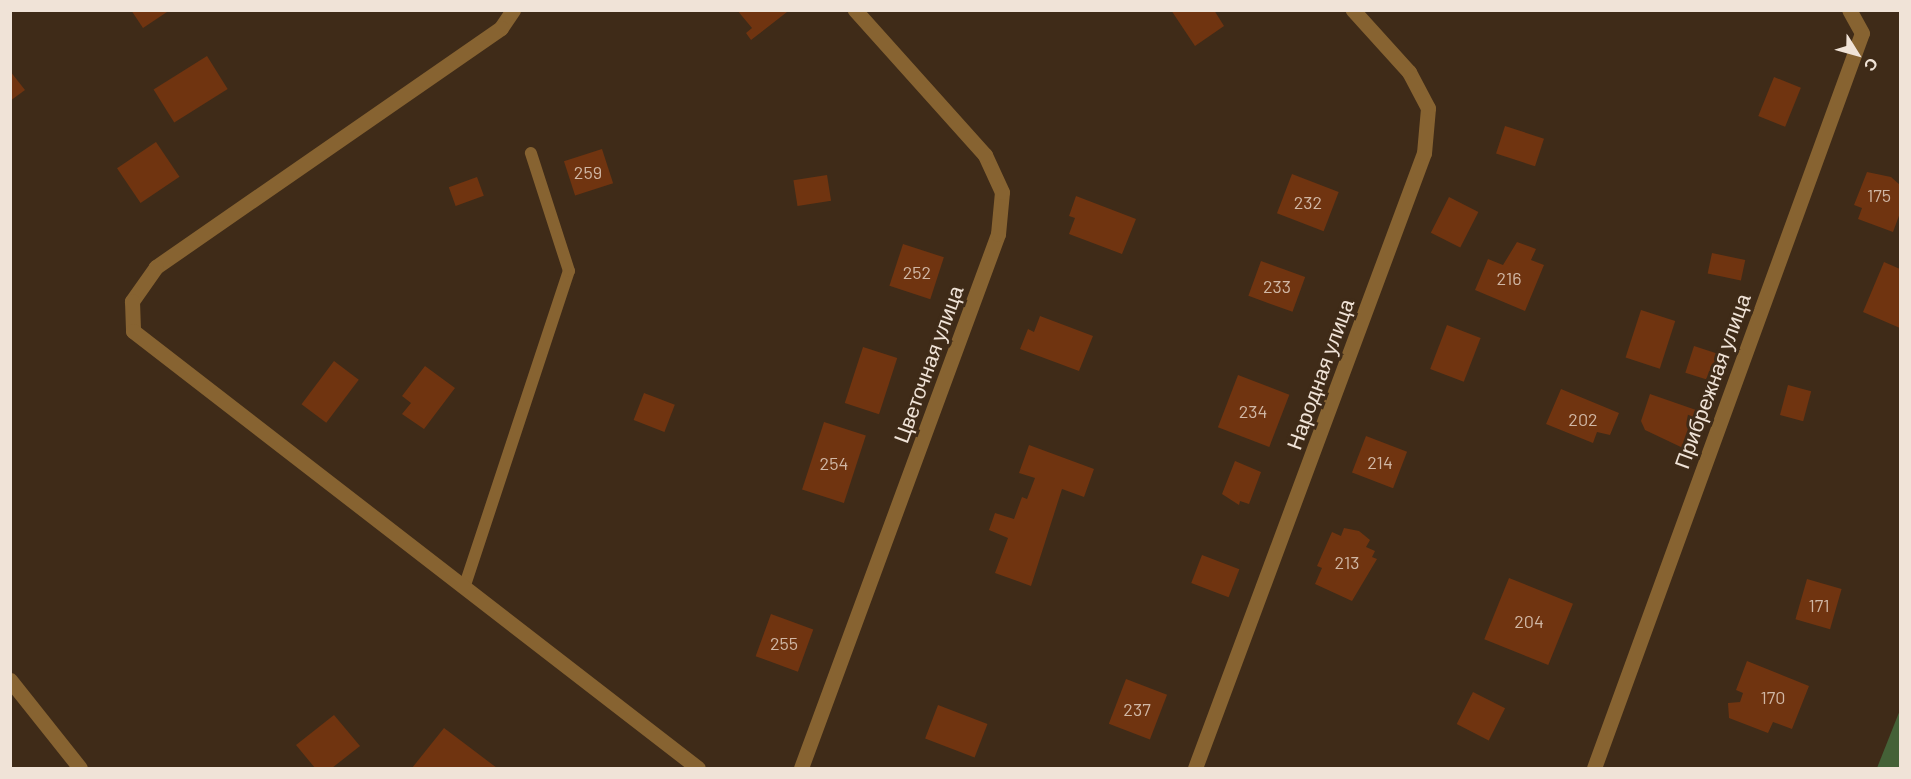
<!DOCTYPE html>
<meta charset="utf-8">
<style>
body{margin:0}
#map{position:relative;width:1911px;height:779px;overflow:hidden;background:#3f2b18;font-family:Barlow,sans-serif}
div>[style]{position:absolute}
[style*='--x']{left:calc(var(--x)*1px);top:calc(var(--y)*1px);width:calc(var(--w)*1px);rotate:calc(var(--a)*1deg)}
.green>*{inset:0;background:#446137}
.building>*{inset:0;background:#703410;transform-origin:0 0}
.service>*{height:12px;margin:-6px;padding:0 6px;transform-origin:6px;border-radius:6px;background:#876331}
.minor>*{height:15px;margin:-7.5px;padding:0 7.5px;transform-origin:7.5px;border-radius:7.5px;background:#876331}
span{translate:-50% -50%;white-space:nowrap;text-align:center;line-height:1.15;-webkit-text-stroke:6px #3f2b18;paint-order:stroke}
.number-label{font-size:18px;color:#d0b7a5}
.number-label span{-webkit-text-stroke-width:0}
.street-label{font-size:21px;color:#f0e3d7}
.frame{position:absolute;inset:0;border:12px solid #f0e3d7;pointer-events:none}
.north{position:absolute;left:1827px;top:24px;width:60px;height:60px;-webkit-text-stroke:4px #3f2b18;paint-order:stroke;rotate:127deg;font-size:16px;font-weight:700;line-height:24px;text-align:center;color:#f0e3d7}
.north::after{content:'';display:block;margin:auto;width:21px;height:27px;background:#f0e3d7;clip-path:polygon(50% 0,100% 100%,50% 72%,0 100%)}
</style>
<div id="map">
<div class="green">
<div style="clip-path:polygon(1900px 710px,1900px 768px,1877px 768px)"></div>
</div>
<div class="building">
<div style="clip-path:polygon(131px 10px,170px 10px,143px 28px)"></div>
<div style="clip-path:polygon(737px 10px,786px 10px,787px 12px,751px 40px,746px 33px,752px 28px)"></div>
<div style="clip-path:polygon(1171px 10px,1214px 10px,1224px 26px,1195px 46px)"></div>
<div style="left:207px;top:56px;width:39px;height:63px;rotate:58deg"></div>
<div style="clip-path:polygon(10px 71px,25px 90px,10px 101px)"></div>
<div style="left:1774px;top:77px;width:29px;height:42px;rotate:22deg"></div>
<div style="left:1505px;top:126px;width:41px;height:29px;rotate:18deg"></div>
<div style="left:156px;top:142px;width:42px;height:47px;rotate:56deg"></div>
<div style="left:602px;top:149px;width:36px;height:40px;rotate:72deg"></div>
<div style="clip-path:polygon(1867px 172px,1891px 177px,1900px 185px,1900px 213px,1893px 232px,1858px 219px,1862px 208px,1854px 205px)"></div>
<div style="left:1292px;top:174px;width:50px;height:42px;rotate:21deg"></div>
<div style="left:827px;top:175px;width:26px;height:34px;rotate:81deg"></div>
<div style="left:477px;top:177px;width:20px;height:30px;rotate:70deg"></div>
<div style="clip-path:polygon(1076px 196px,1136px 219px,1122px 254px,1069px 234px,1075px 218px,1069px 216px)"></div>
<div style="left:1449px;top:197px;width:33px;height:40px;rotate:27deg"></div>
<div style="clip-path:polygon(1517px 242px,1536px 249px,1531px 260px,1544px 265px,1525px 311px,1475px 290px,1488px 259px,1503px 265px)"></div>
<div style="left:903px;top:244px;width:43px;height:44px;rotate:18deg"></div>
<div style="left:1712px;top:253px;width:34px;height:21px;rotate:12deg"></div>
<div style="left:1261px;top:261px;width:47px;height:37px;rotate:20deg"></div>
<div style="clip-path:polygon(1884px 262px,1900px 269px,1900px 328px,1863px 312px)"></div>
<div style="left:1641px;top:310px;width:36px;height:50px;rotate:18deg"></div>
<div style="clip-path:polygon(1040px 316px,1093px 336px,1079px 371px,1020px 349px,1028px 329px,1034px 332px)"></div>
<div style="left:1447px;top:325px;width:36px;height:47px;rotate:21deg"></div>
<div style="left:1694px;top:346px;width:25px;height:28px;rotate:18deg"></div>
<div style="left:863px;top:347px;width:36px;height:59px;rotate:18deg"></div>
<div style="left:334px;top:361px;width:31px;height:54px;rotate:37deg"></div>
<div style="clip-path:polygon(425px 366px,455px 388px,424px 429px,402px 414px,411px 403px,402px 396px)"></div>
<div style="left:1238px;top:375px;width:55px;height:56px;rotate:21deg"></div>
<div style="left:1788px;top:385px;width:24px;height:31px;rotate:15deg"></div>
<div style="clip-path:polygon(1561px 389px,1619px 413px,1610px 435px,1597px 432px,1593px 443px,1546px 424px)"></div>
<div style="left:644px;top:393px;width:33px;height:29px;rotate:21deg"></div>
<div style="clip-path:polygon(1650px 394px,1696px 410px,1683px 448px,1645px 430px,1641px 421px)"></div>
<div style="left:824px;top:422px;width:44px;height:71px;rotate:18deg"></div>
<div style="left:1366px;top:436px;width:44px;height:39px;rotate:21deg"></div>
<div style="clip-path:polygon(1029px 445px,1094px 469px,1084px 497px,1062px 489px,1031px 586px,995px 573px,1008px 538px,989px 530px,995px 513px,1014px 519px,1022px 497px,1027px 499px,1035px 478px,1019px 473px)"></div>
<div style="clip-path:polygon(1235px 461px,1261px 472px,1249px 504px,1240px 501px,1239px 505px,1222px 494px)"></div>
<div style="clip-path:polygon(1344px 528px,1359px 531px,1370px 540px,1366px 547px,1375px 551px,1372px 557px,1377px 559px,1352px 601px,1315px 584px,1322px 568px,1317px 566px,1332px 532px,1341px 536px)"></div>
<div style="left:1202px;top:555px;width:40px;height:30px;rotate:21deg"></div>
<div style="left:1509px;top:578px;width:69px;height:66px;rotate:22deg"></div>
<div style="left:1807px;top:579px;width:36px;height:42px;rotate:16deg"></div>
<div style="left:771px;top:614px;width:45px;height:45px;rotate:20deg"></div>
<div style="clip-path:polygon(1747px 661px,1809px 686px,1792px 729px,1773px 722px,1768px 733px,1729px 718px,1728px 703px,1740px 702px,1743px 693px,1736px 690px)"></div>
<div style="left:1126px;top:679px;width:44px;height:48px;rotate:21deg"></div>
<div style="left:1473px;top:692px;width:36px;height:36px;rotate:27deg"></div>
<div style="left:938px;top:705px;width:53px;height:36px;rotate:21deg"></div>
<div style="clip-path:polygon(334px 715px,360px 746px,332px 768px,315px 768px,296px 745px)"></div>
<div style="clip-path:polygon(444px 728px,497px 768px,412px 768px)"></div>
</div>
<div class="service">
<div style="--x:464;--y:588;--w:334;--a:-71.7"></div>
<div style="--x:569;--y:271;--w:124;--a:-107.9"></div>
</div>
<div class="minor">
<div style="--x:513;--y:10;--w:22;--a:124"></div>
<div style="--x:501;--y:28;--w:420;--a:145.3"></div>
<div style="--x:156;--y:267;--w:42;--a:125.2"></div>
<div style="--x:132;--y:301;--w:30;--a:88"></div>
<div style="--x:133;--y:331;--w:714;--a:37.72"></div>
<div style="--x:10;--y:680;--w:112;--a:51.5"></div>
<div style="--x:801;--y:768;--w:569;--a:-69.75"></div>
<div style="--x:998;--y:234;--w:42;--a:-84.6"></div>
<div style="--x:1002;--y:192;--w:41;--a:-114.7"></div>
<div style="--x:985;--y:155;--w:195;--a:-131.9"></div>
<div style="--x:1195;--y:768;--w:656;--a:-69.58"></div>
<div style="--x:1424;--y:153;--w:45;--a:-84.9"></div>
<div style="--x:1428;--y:108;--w:41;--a:-117.8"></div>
<div style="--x:1409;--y:72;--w:84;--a:-132.1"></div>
<div style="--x:1594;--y:768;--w:782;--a:-69.97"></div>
<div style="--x:1862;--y:33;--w:26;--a:-119"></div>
</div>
<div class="number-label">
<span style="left:588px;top:172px">259</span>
<span style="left:1879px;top:195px">175</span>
<span style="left:1308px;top:202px">232</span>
<span style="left:917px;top:272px">252</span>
<span style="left:1509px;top:278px">216</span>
<span style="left:1277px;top:286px">233</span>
<span style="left:1253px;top:411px">234</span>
<span style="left:1583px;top:419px">202</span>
<span style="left:1380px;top:462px">214</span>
<span style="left:834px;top:463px">254</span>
<span style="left:1347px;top:562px">213</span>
<span style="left:1819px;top:605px">171</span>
<span style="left:1529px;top:621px">204</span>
<span style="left:784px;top:643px">255</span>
<span style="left:1773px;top:697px">170</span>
<span style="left:1137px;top:709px">237</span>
</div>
<div class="street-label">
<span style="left:928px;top:364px;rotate:-70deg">Цветочная улица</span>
<span style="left:1320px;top:374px;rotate:-70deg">Народная улица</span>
<span style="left:1712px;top:381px;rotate:-70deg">Прибрежная улица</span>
</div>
<div class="frame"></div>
<div class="north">С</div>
</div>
